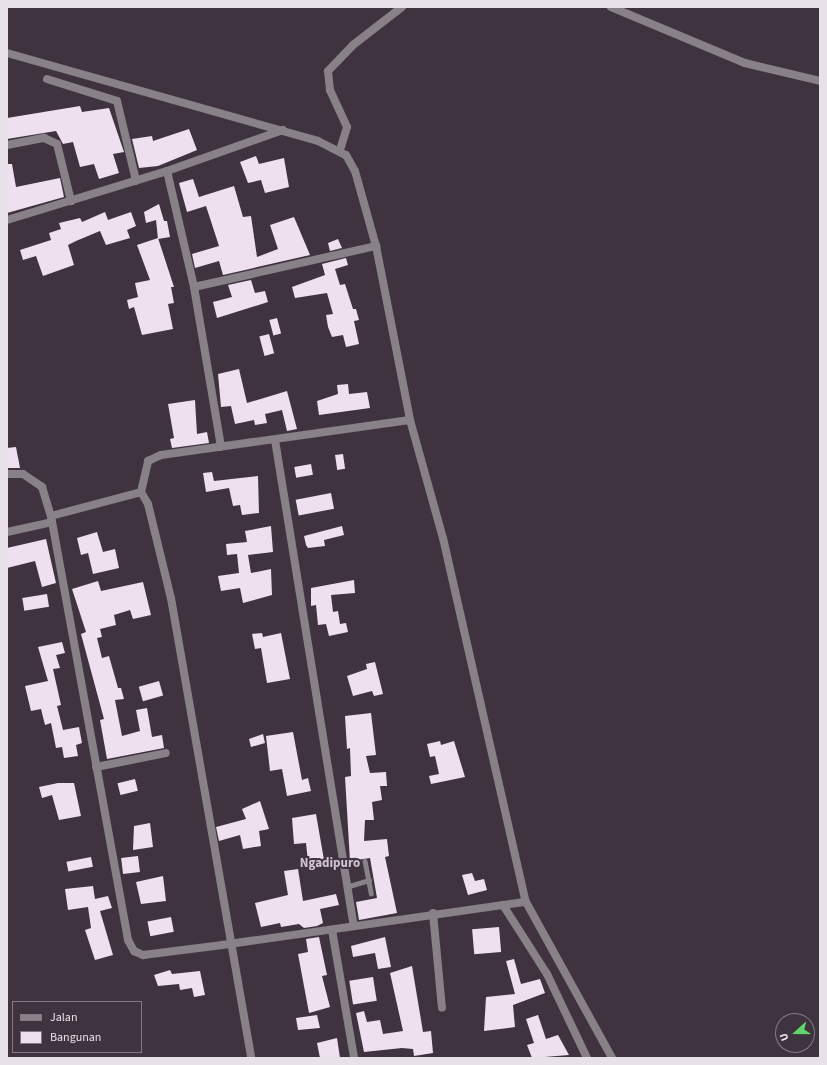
<!DOCTYPE html>
<style>
body{margin:0}
#map{position:relative;width:827px;height:1065px;overflow:hidden;background:#3f333f;font-family:"Source Sans 3",sans-serif}
div>[style]{position:absolute}
[style*='--x']{left:calc(var(--x)*1px);top:calc(var(--y)*1px);width:calc(var(--w)*1px);rotate:calc(var(--a)*1deg)}
.building>*{inset:0;background:#efe0ef;transform-origin:0 0}
.service>*{height:4.5px;margin:-2.25px;padding:0 2.25px;transform-origin:2.25px;border-radius:2.25px;background:#888188}
.minor>*{height:8px;margin:-4px;padding:0 4px;transform-origin:4px;border-radius:4px;background:#888188}
span{translate:-50% -50%;white-space:nowrap;text-align:center;line-height:1.15;-webkit-text-stroke:4px #3f333f;paint-order:stroke}
.quarter-label{font-size:13px;color:#d2c3d2;font-weight:700}
.frame{position:absolute;inset:0;border:8px solid #e9e1e9;pointer-events:none}
.legend{position:absolute;left:12px;top:1001px;width:130px;height:52px;box-sizing:border-box;background:#3f333f;border:1px solid #837983;margin:0;padding:5px 7px;list-style:none;font-size:12px;color:#e9e1e9}
.legend li{display:flex;align-items:center;gap:8px;height:20px}
.legend b{width:20px;border:1px solid #837983}
.north{position:absolute;left:775px;top:1013px;width:40px;height:40px;box-sizing:border-box;background:#3f333f;border:1px solid #837983;border-radius:50%;rotate:249deg;font-size:11px;font-weight:700;line-height:16px;text-align:center;color:#e9e1e9}
.north::after{content:'';display:block;margin:auto;width:14px;height:18px;background:#5fd56b;clip-path:polygon(50% 0,100% 100%,50% 72%,0 100%)}
</style>
<div id="map">
<div class="building">
<div style="clip-path:polygon(80px 106px,82px 112px,109px 108px,124px 152px,113px 154px,119px 173px,99px 179px,94px 164px,80px 167px,73px 142px,63px 144px,56px 131px,7px 139px,7px 118px)"></div>
<div style="clip-path:polygon(189px 129px,197px 150px,158px 166px,139px 168px,132px 139px,152px 136px,153px 141px)"></div>
<div style="clip-path:polygon(256px 156px,259px 164px,284px 158px,289px 187px,265px 193px,261px 180px,248px 183px,240px 162px)"></div>
<div style="clip-path:polygon(7px 164px,12px 164px,16px 187px,60px 178px,64px 197px,7px 213px)"></div>
<div style="clip-path:polygon(193px 179px,199px 197px,234px 186px,243px 217px,251px 216px,257px 257px,278px 249px,270px 225px,294px 217px,310px 255px,223px 275px,219px 261px,195px 268px,192px 254px,219px 246px,206px 206px,187px 212px,179px 183px)"></div>
<div style="clip-path:polygon(159px 204px,164px 221px,167px 221px,170px 237px,158px 239px,156px 220px,146px 223px,144px 212px)"></div>
<div style="clip-path:polygon(105px 212px,108px 220px,131px 212px,136px 226px,127px 230px,130px 238px,106px 245px,100px 231px,76px 241px,68px 245px,74px 265px,43px 276px,36px 256px,23px 260px,20px 250px,51px 240px,49px 233px,61px 229px,59px 223px,80px 218px,82px 222px)"></div>
<div style="clip-path:polygon(158px 238px,174px 287px,171px 287px,174px 303px,168px 304px,173px 329px,142px 335px,134px 307px,129px 309px,127px 300px,138px 297px,135px 283px,150px 280px,137px 245px)"></div>
<div style="clip-path:polygon(338px 239px,342px 248px,330px 251px,328px 243px)"></div>
<div style="clip-path:polygon(346px 258px,348px 265px,335px 269px,340px 285px,345px 284px,353px 309px,356px 309px,359px 320px,354px 321px,359px 344px,346px 347px,343px 335px,332px 337px,328px 327px,326px 315px,333px 314px,327px 293px,295px 298px,292px 287px,325px 275px,322px 264px)"></div>
<div style="clip-path:polygon(251px 280px,255px 293px,265px 291px,268px 302px,217px 318px,213px 302px,232px 297px,228px 285px)"></div>
<div style="left:277px;top:318px;width:16px;height:8px;rotate:75deg"></div>
<div style="left:269px;top:334px;width:20px;height:10px;rotate:75deg"></div>
<div style="clip-path:polygon(239px 369px,247px 403px,287px 391px,297px 429px,287px 431px,282px 410px,265px 414px,267px 423px,255px 425px,254px 420px,235px 424px,231px 406px,221px 407px,218px 374px)"></div>
<div style="clip-path:polygon(348px 384px,349px 394px,367px 392px,370px 408px,319px 415px,317px 401px,338px 394px,337px 385px)"></div>
<div style="clip-path:polygon(195px 400px,197px 434px,207px 432px,209px 443px,172px 448px,170px 439px,174px 438px,168px 404px)"></div>
<div style="clip-path:polygon(16px 447px,20px 468px,7px 468px,7px 448px)"></div>
<div style="left:343px;top:454px;width:15px;height:8px;rotate:82deg"></div>
<div style="left:311px;top:464px;width:11px;height:17px;rotate:80deg"></div>
<div style="clip-path:polygon(212px 472px,214px 481px,258px 476px,259px 513px,242px 515px,240px 505px,233px 506px,229px 488px,206px 492px,203px 473px)"></div>
<div style="left:331px;top:493px;width:16px;height:36px;rotate:79deg"></div>
<div style="clip-path:polygon(271px 526px,273px 552px,248px 555px,251px 573px,271px 569px,272px 595px,243px 603px,240px 588px,221px 591px,218px 576px,239px 573px,237px 554px,227px 555px,226px 544px,247px 542px,245px 531px)"></div>
<div style="clip-path:polygon(342px 526px,344px 535px,324px 540px,325px 546px,308px 548px,306px 545px,304px 536px)"></div>
<div style="clip-path:polygon(97px 532px,103px 552px,115px 549px,119px 568px,93px 574px,88px 553px,81px 555px,77px 538px)"></div>
<div style="clip-path:polygon(46px 539px,56px 583px,42px 587px,35px 561px,7px 568px,7px 548px)"></div>
<div style="clip-path:polygon(354px 580px,355px 593px,331px 595px,333px 612px,338px 611px,340px 624px,346px 623px,348px 632px,329px 636px,326px 624px,318px 625px,316px 605px,311px 606px,311px 588px)"></div>
<div style="clip-path:polygon(98px 581px,101px 591px,143px 582px,151px 615px,133px 619px,130px 610px,114px 615px,116px 625px,100px 629px,102px 637px,97px 638px,102px 658px,109px 656px,118px 688px,121px 688px,124px 699px,115px 700px,122px 736px,140px 731px,136px 710px,147px 708px,152px 737px,162px 735px,164px 748px,107px 759px,100px 720px,104px 719px,81px 634px,86px 632px,72px 589px)"></div>
<div style="left:47px;top:594px;width:13px;height:25px;rotate:81deg"></div>
<div style="clip-path:polygon(262px 633px,263px 637px,281px 633px,290px 679px,267px 683px,261px 648px,255px 649px,252px 634px)"></div>
<div style="clip-path:polygon(62px 642px,65px 653px,56px 655px,60px 668px,53px 669px,61px 705px,57px 706px,63px 730px,79px 727px,82px 743px,76px 745px,78px 756px,64px 758px,62px 747px,56px 748px,51px 723px,45px 725px,41px 709px,31px 711px,25px 686px,48px 681px,38px 647px)"></div>
<div style="clip-path:polygon(375px 662px,383px 694px,374px 696px,372px 691px,353px 696px,347px 676px,367px 669px,366px 664px)"></div>
<div style="left:159px;top:681px;width:15px;height:21px;rotate:74deg"></div>
<div style="clip-path:polygon(371px 713px,376px 755px,366px 756px,370px 773px,386px 772px,387px 786px,380px 786px,382px 800px,372px 802px,374px 820px,365px 820px,364px 841px,387px 839px,389px 856px,385px 857px,397px 913px,359px 920px,356px 902px,377px 898px,370px 858px,350px 861px,345px 777px,351px 776px,350px 748px,347px 749px,345px 716px)"></div>
<div style="clip-path:polygon(293px 732px,302px 780px,308px 778px,311px 791px,287px 796px,282px 769px,270px 771px,266px 736px)"></div>
<div style="clip-path:polygon(263px 734px,265px 743px,251px 747px,249px 739px)"></div>
<div style="clip-path:polygon(440px 741px,441px 745px,454px 741px,465px 777px,431px 784px,429px 776px,439px 774px,435px 756px,430px 757px,427px 744px)"></div>
<div style="left:135px;top:779px;width:12px;height:18px;rotate:76deg"></div>
<div style="clip-path:polygon(58px 783px,74px 783px,81px 816px,59px 820px,52px 795px,42px 798px,39px 787px)"></div>
<div style="clip-path:polygon(260px 801px,269px 829px,259px 831px,261px 846px,243px 849px,240px 835px,219px 841px,216px 827px,246px 819px,242px 809px)"></div>
<div style="clip-path:polygon(316px 814px,324px 860px,308px 862px,306px 843px,294px 844px,292px 818px)"></div>
<div style="clip-path:polygon(150px 823px,153px 847px,133px 850px,134px 826px)"></div>
<div style="left:138px;top:856px;width:16px;height:17px;rotate:83deg"></div>
<div style="left:91px;top:857px;width:10px;height:25px;rotate:79deg"></div>
<div style="clip-path:polygon(298px 869px,303px 901px,336px 894px,339px 905px,320px 909px,323px 923px,317px 926px,304px 928px,299px 924px,281px 927px,280px 923px,261px 927px,255px 903px,288px 895px,284px 871px)"></div>
<div style="clip-path:polygon(472px 873px,475px 881px,484px 879px,487px 890px,468px 895px,462px 875px)"></div>
<div style="clip-path:polygon(163px 876px,166px 901px,141px 904px,136px 882px)"></div>
<div style="clip-path:polygon(93px 886px,95px 899px,108px 896px,112px 908px,100px 911px,113px 955px,95px 960px,85px 930px,91px 928px,88px 907px,68px 910px,65px 889px)"></div>
<div style="left:171px;top:917px;width:15px;height:24px;rotate:79deg"></div>
<div style="left:499px;top:927px;width:25px;height:27px;rotate:85deg"></div>
<div style="clip-path:polygon(319px 937px,327px 975px,322px 976px,330px 1007px,309px 1013px,298px 954px,308px 952px,306px 939px)"></div>
<div style="clip-path:polygon(385px 937px,391px 967px,378px 969px,375px 953px,353px 957px,351px 946px)"></div>
<div style="clip-path:polygon(514px 959px,521px 984px,540px 979px,545px 993px,513px 1005px,515px 1027px,484px 1031px,486px 997px,515px 994px,506px 961px)"></div>
<div style="clip-path:polygon(412px 966px,423px 1032px,431px 1031px,433px 1053px,414px 1056px,413px 1049px,402px 1048px,364px 1052px,356px 1013px,364px 1011px,367px 1022px,380px 1020px,383px 1034px,403px 1031px,390px 973px)"></div>
<div style="clip-path:polygon(170px 970px,172px 974px,200px 971px,205px 995px,194px 997px,192px 988px,180px 990px,179px 984px,158px 986px,154px 975px)"></div>
<div style="left:373px;top:977px;width:24px;height:24px;rotate:81deg"></div>
<div style="clip-path:polygon(317px 1015px,320px 1028px,298px 1030px,296px 1018px)"></div>
<div style="clip-path:polygon(538px 1015px,546px 1039px,558px 1035px,569px 1055px,532px 1058px,527px 1045px,534px 1043px,526px 1019px)"></div>
<div style="clip-path:polygon(337px 1038px,340px 1058px,320px 1058px,317px 1043px)"></div>
</div>
<div class="service">
<div style="--x:365;--y:861;--w:33;--a:79"></div>
<div style="--x:346;--y:887;--w:24;--a:-17"></div>
</div>
<div class="minor">
<div style="--x:611;--y:7;--w:145;--a:22.7"></div>
<div style="--x:745;--y:63;--w:77;--a:13.5"></div>
<div style="--x:7;--y:53;--w:323;--a:15.8"></div>
<div style="--x:318;--y:141;--w:31;--a:27"></div>
<div style="--x:346;--y:155;--w:18;--a:61"></div>
<div style="--x:355;--y:171;--w:78;--a:74.4"></div>
<div style="--x:376;--y:246;--w:177;--a:78.9"></div>
<div style="--x:410;--y:420;--w:123;--a:74.4"></div>
<div style="--x:443;--y:538;--w:373;--a:77.2"></div>
<div style="--x:526;--y:902;--w:178;--a:61.1"></div>
<div style="--x:47;--y:79;--w:73;--a:17.4"></div>
<div style="--x:117;--y:101;--w:82;--a:76.6"></div>
<div style="--x:7;--y:145;--w:38;--a:-11"></div>
<div style="--x:44;--y:138;--w:14;--a:25"></div>
<div style="--x:57;--y:144;--w:59;--a:76.2"></div>
<div style="--x:340;--y:150;--w:24;--a:-73"></div>
<div style="--x:347;--y:127;--w:41;--a:-114.7"></div>
<div style="--x:330;--y:90;--w:19;--a:-96"></div>
<div style="--x:328;--y:71;--w:36;--a:-46"></div>
<div style="--x:353;--y:45;--w:62;--a:-37.8"></div>
<div style="--x:167;--y:171;--w:119;--a:76.9"></div>
<div style="--x:194;--y:287;--w:162;--a:80.4"></div>
<div style="--x:7;--y:220;--w:167;--a:-17"></div>
<div style="--x:167;--y:171;--w:123;--a:-19.5"></div>
<div style="--x:194;--y:287;--w:187;--a:-12.7"></div>
<div style="--x:275;--y:440;--w:492;--a:80.8"></div>
<div style="--x:7;--y:474;--w:16;--a:0"></div>
<div style="--x:23;--y:474;--w:23;--a:34"></div>
<div style="--x:42;--y:487;--w:30;--a:73"></div>
<div style="--x:51;--y:516;--w:431;--a:79.7"></div>
<div style="--x:128;--y:940;--w:13;--a:61"></div>
<div style="--x:134;--y:951;--w:10;--a:24"></div>
<div style="--x:143;--y:955;--w:80;--a:-7.2"></div>
<div style="--x:222;--y:945;--w:307;--a:-8.1"></div>
<div style="--x:141;--y:492;--w:14;--a:60"></div>
<div style="--x:148;--y:504;--w:97;--a:76.3"></div>
<div style="--x:171;--y:598;--w:467;--a:80.1"></div>
<div style="--x:51;--y:516;--w:93;--a:-14.9"></div>
<div style="--x:141;--y:492;--w:32;--a:-77"></div>
<div style="--x:148;--y:461;--w:14;--a:-25"></div>
<div style="--x:161;--y:455;--w:251;--a:-8"></div>
<div style="--x:7;--y:532;--w:46;--a:-12.5"></div>
<div style="--x:96;--y:767;--w:71;--a:-11.3"></div>
<div style="--x:503;--y:905;--w:82;--a:57.5"></div>
<div style="--x:547;--y:974;--w:93;--a:64.5"></div>
<div style="--x:433;--y:913;--w:95;--a:84.6"></div>
<div style="--x:332;--y:930;--w:130;--a:80.2"></div>
</div>
<div class="quarter-label">
<span style="left:330px;top:863px">Ngadipuro</span>
</div>
<div class="frame"></div>
<ul class="legend">
<li><b style="height:5px;background:#888188"></b>Jalan</li>
<li><b style="height:11px;background:#efe0ef"></b>Bangunan</li>
</ul>
<div class="north">U</div>
</div>
